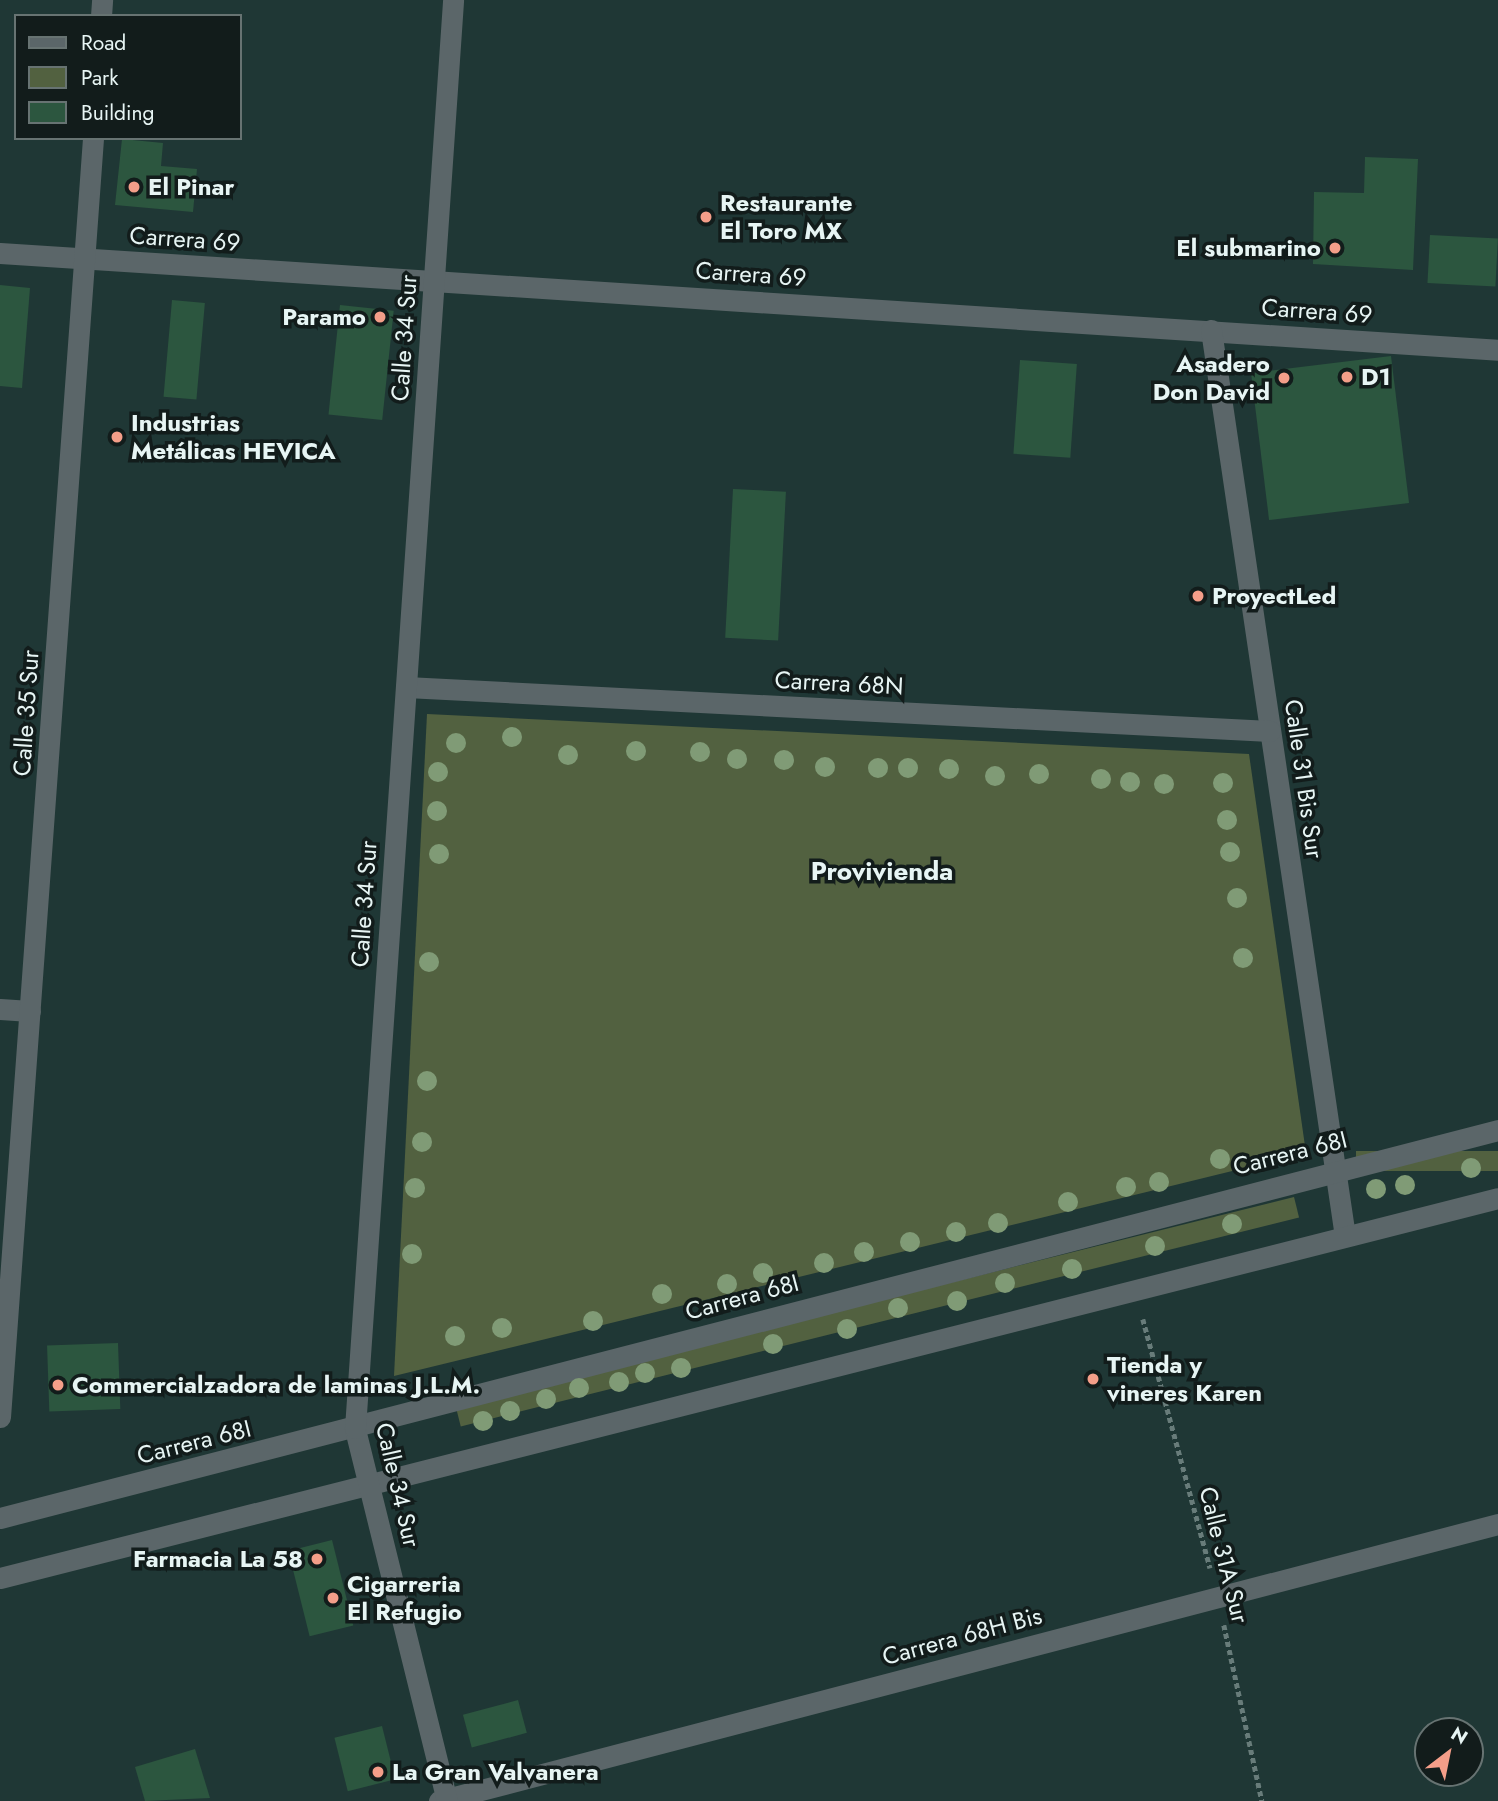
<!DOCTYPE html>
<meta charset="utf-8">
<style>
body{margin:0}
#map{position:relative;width:1498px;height:1801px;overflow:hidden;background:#1f3735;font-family:Jost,sans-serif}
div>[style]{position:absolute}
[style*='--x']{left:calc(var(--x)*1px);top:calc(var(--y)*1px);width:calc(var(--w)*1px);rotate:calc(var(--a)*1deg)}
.green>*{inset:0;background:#526140;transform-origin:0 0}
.building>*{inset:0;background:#2c563f;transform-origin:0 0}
.path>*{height:4.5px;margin-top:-2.25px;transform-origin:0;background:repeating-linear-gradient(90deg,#687c7a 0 5px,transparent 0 8.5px)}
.minor>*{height:21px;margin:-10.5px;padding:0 10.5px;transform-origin:10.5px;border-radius:10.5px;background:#5b6669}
.trees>*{width:20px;height:20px;margin:-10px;border-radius:50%;background:#809b76}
.dots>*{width:19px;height:19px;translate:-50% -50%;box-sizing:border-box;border:4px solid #121c1b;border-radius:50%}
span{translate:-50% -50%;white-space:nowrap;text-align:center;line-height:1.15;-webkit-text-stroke:7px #121c1b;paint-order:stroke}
.poi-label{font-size:24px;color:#e7f5f4;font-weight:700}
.left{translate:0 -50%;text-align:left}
.right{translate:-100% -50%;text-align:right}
.street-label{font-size:24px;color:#e7f5f4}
.neighbourhood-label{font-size:26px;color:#e7f5f4;font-weight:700}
.legend{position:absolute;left:14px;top:14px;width:228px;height:126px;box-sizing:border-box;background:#121c1b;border:2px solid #677372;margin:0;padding:9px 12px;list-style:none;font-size:21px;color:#e7f5f4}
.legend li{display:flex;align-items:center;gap:14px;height:35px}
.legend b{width:35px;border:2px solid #677372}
.north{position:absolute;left:1414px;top:1717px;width:70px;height:70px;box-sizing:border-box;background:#121c1b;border:2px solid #677372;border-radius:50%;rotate:32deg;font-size:19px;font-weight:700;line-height:28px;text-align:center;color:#e7f5f4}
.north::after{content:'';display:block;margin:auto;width:24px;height:32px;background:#f49e89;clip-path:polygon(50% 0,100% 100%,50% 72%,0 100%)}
</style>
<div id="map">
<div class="green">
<div style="clip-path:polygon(427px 714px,1249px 754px,1306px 1153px,394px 1376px)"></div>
<div style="left:1498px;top:1151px;width:20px;height:142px;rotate:90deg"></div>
<div style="left:1294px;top:1197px;width:21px;height:864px;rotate:76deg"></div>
</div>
<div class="building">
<div style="clip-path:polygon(122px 139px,163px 143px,161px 166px,197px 169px,193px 212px,115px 205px)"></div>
<div style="clip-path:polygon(1365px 157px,1418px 159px,1413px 270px,1313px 264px,1314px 192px,1364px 193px)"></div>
<div style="left:1430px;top:235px;width:68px;height:48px;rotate:3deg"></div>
<div style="clip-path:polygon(0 285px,30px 288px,22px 388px,0 386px)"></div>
<div style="left:172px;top:300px;width:33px;height:97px;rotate:5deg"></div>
<div style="left:340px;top:305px;width:54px;height:110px;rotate:6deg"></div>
<div style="left:1391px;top:356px;width:148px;height:141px;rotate:83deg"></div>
<div style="left:1020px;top:360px;width:57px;height:94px;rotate:4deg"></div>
<div style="left:733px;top:489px;width:53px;height:149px;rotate:3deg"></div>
<div style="left:118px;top:1343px;width:66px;height:71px;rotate:88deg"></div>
<div style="left:332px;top:1540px;width:88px;height:45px;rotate:76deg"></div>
<div style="left:518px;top:1700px;width:34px;height:57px;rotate:75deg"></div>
<div style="left:382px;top:1726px;width:55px;height:49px;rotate:76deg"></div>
<div style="clip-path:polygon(195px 1749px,210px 1798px,145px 1801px,135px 1767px)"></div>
</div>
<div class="path">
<div style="--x:1143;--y:1319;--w:258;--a:74.9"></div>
<div style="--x:1224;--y:1625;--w:180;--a:77.8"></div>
</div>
<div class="minor">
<div style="--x:101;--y:16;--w:16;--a:-86"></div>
<div style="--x:0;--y:253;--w:1501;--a:3.7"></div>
<div style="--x:1211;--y:330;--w:916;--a:81.59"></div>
<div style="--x:406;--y:687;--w:865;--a:2.92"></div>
<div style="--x:0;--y:1009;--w:30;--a:4"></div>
<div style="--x:0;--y:1417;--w:1282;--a:-85.84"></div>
<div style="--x:0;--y:1518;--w:1547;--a:-14.52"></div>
<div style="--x:0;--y:1578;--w:1545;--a:-14.23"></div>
<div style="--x:439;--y:1801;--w:1095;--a:-14.66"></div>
<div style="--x:447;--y:1801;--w:384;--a:-103.9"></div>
<div style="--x:355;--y:1428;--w:1431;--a:-86.07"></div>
</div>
<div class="trees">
<div style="left:512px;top:737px"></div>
<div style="left:456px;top:743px"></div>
<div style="left:636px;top:751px"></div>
<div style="left:700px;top:752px"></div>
<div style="left:568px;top:755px"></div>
<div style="left:737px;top:759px"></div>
<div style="left:784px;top:760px"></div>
<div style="left:825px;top:767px"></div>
<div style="left:878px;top:768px"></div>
<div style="left:908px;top:768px"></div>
<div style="left:949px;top:769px"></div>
<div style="left:438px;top:772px"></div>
<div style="left:1039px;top:774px"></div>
<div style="left:995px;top:776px"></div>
<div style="left:1101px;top:779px"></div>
<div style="left:1130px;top:782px"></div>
<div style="left:1223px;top:783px"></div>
<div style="left:1164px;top:784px"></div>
<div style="left:437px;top:811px"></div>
<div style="left:1227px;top:820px"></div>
<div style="left:1230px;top:852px"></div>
<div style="left:439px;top:854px"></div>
<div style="left:1237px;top:898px"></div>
<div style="left:1243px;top:958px"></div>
<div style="left:429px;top:962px"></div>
<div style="left:427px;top:1081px"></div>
<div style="left:422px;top:1142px"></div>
<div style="left:1220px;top:1159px"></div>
<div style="left:1471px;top:1168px"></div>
<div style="left:1159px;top:1182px"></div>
<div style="left:1405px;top:1185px"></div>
<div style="left:1126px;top:1187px"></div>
<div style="left:415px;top:1188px"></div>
<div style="left:1376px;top:1189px"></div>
<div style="left:1068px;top:1202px"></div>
<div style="left:998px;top:1223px"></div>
<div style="left:1232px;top:1224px"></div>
<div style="left:956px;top:1232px"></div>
<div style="left:910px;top:1242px"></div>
<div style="left:1155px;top:1246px"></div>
<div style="left:864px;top:1252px"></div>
<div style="left:412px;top:1254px"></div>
<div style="left:824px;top:1263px"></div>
<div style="left:1072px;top:1269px"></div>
<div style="left:763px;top:1273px"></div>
<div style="left:1005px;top:1283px"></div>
<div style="left:727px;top:1284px"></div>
<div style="left:662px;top:1294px"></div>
<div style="left:957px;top:1301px"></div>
<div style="left:898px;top:1308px"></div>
<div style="left:593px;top:1321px"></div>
<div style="left:502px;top:1328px"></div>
<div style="left:847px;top:1329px"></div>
<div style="left:455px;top:1336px"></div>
<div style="left:773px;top:1344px"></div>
<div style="left:681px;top:1368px"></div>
<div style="left:645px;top:1373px"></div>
<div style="left:619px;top:1382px"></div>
<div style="left:579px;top:1388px"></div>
<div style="left:546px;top:1399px"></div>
<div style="left:510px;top:1411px"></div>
<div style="left:483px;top:1421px"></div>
</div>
<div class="dots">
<div style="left:134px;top:187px;background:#f49e89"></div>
<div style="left:706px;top:217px;background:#f49e89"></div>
<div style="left:1335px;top:248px;background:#f49e89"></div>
<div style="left:380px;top:317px;background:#f49e89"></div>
<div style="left:1347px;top:377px;background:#f49e89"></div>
<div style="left:1284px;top:378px;background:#f49e89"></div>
<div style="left:117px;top:437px;background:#f49e89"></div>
<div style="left:1198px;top:596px;background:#f49e89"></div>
<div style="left:1093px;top:1379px;background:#f49e89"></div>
<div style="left:58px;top:1385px;background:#f49e89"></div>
<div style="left:317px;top:1559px;background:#f49e89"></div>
<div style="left:333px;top:1598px;background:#f49e89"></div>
<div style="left:378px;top:1772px;background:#f49e89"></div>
</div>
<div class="poi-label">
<span class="left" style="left:148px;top:187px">El Pinar</span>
<span class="left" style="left:720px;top:217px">Restaurante<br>El Toro MX</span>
<span class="right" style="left:1321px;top:248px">El submarino</span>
<span class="right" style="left:366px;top:317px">Paramo</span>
<span class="right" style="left:1270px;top:378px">Asadero<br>Don David</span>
<span class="left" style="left:1361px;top:377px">D1</span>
<span class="left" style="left:131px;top:437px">Industrias<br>Metálicas HEVICA</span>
<span class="left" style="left:1212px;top:596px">ProyectLed</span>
<span class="left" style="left:1107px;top:1379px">Tienda y<br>vineres Karen</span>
<span class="left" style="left:72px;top:1385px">Commercialzadora de laminas J.L.M.</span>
<span class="right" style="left:303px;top:1559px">Farmacia La 58</span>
<span class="left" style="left:347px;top:1598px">Cigarreria<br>El Refugio</span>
<span class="left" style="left:392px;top:1772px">La Gran Valvanera</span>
</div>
<div class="street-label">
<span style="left:185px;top:239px;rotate:4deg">Carrera 69</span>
<span style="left:751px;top:274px;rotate:4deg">Carrera 69</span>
<span style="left:1317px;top:311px;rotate:4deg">Carrera 69</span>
<span style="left:404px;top:338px;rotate:-86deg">Calle 34 Sur</span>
<span style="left:839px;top:683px;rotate:3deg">Carrera 68N</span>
<span style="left:26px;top:713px;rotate:-86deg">Calle 35 Sur</span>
<span style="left:1304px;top:779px;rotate:82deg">Calle 31 Bis Sur</span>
<span style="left:364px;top:904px;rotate:-86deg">Calle 34 Sur</span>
<span style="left:1290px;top:1153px;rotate:-14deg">Carrera 68I</span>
<span style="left:742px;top:1297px;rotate:-15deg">Carrera 68I</span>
<span style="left:194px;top:1442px;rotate:-14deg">Carrera 68I</span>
<span style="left:398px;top:1485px;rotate:77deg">Calle 34 Sur</span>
<span style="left:1224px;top:1555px;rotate:76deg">Calle 31A Sur</span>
<span style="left:962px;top:1636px;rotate:-15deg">Carrera 68H Bis</span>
</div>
<div class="neighbourhood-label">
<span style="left:882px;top:872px">Provivienda</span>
</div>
<ul class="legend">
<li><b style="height:9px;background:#5b6669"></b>Road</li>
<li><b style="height:19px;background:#526140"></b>Park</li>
<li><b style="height:19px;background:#2c563f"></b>Building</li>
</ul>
<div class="north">N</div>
</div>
